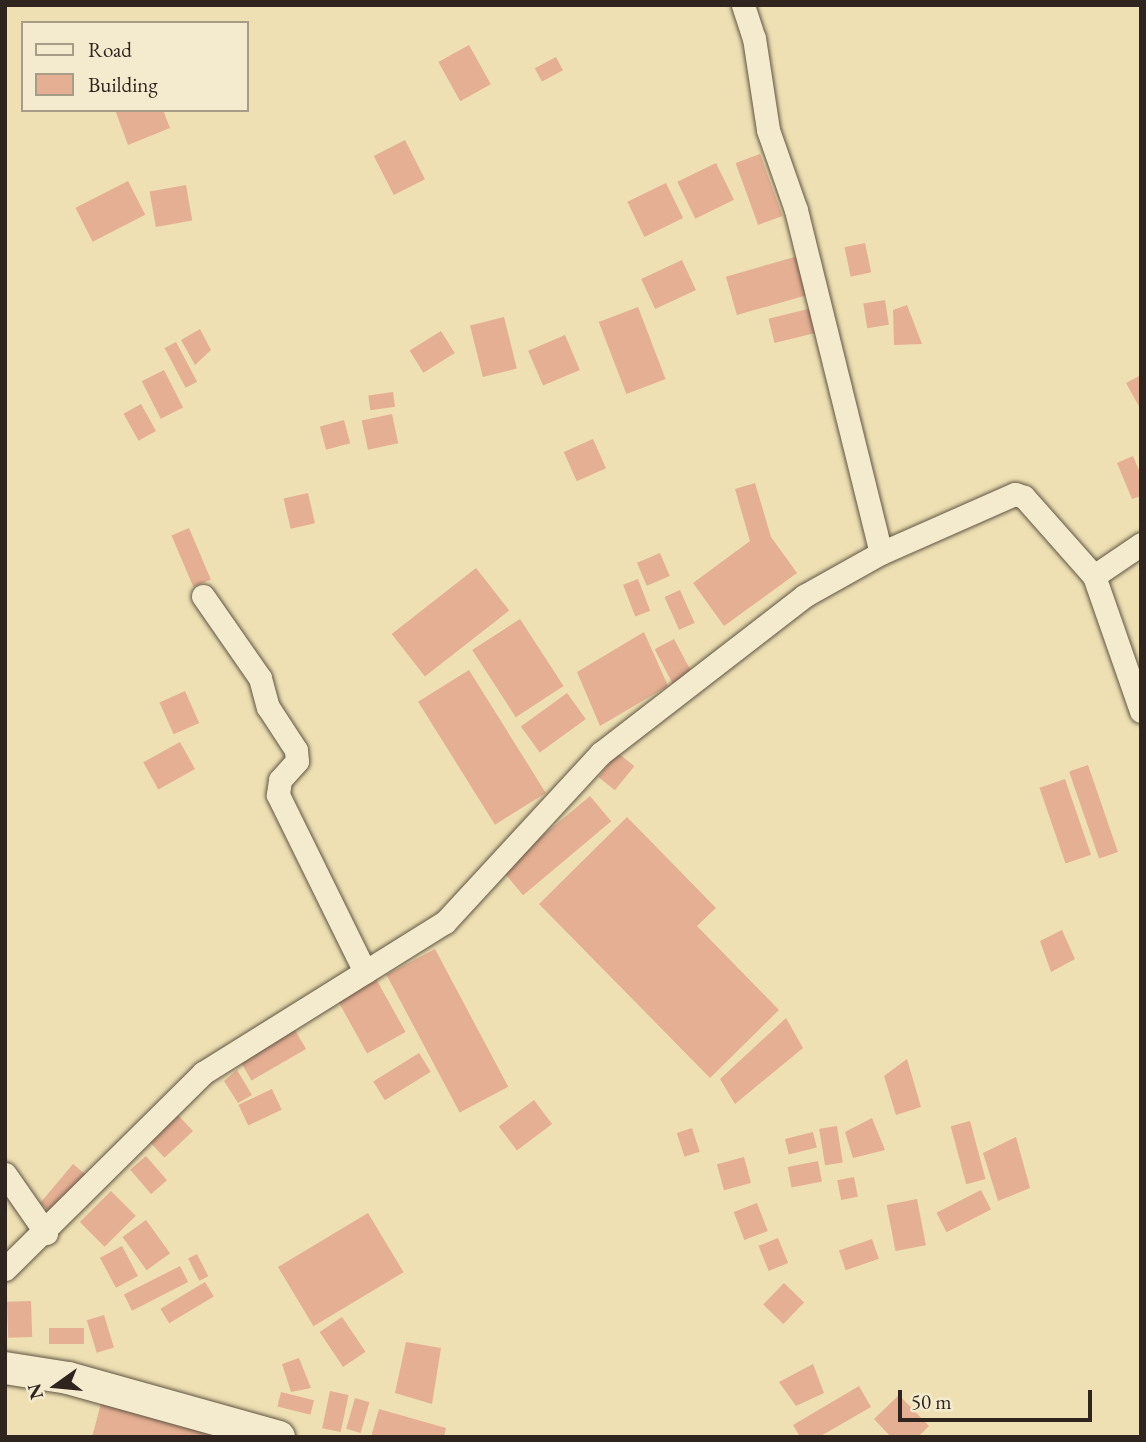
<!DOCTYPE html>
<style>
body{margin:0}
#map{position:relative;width:1146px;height:1442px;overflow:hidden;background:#eee0b3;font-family:"EB Garamond",serif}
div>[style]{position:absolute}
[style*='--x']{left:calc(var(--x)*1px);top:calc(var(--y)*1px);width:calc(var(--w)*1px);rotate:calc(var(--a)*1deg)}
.building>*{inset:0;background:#e5af93;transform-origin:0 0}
.roads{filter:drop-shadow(0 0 2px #605443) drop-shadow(0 0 2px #605443)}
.street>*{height:23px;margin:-11.5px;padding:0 11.5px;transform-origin:11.5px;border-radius:11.5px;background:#f4ebce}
.secondary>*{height:32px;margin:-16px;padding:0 16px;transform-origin:16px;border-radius:16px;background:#f4ebce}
span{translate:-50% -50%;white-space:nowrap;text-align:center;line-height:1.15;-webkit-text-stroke:5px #f4ebce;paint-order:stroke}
.frame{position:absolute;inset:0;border:7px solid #30251e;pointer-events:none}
.legend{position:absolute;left:21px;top:21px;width:228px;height:91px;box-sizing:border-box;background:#f4ebce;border:2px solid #a69c88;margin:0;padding:9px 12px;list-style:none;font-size:21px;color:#30251e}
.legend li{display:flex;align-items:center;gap:14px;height:35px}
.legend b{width:35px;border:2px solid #a69c88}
.north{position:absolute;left:21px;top:1351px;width:70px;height:70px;-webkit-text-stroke:5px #f4ebce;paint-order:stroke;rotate:255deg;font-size:19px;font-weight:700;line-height:28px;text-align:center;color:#30251e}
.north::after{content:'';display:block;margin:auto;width:24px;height:32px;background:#30251e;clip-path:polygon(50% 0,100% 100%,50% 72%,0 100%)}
.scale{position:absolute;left:898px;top:1390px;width:194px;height:32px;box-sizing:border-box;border:4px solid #30251e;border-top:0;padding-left:9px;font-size:21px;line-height:24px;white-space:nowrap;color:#30251e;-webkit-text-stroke:5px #f4ebce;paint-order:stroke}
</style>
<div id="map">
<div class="building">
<div style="left:469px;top:45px;width:45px;height:35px;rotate:61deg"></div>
<div style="left:556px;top:57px;width:15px;height:24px;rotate:62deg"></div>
<div style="clip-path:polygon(115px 110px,163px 110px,170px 128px,128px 145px)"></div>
<div style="left:405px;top:140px;width:44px;height:35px;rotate:63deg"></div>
<div style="left:760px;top:154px;width:66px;height:26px;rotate:70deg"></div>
<div style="left:716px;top:163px;width:41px;height:43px;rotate:64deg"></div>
<div style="left:128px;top:181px;width:38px;height:59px;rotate:63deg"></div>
<div style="left:666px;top:183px;width:39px;height:43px;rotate:64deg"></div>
<div style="left:186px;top:185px;width:36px;height:37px;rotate:80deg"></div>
<div style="left:865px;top:243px;width:30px;height:21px;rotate:78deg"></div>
<div style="left:798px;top:256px;width:40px;height:75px;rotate:74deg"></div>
<div style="left:682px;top:260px;width:33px;height:45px;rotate:65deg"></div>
<div style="left:885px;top:300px;width:25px;height:22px;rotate:81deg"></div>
<div style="clip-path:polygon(907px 305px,922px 344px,894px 345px,893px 310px)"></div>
<div style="left:638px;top:307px;width:77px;height:42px;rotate:69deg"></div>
<div style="left:816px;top:307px;width:25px;height:49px;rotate:76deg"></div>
<div style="left:504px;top:317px;width:53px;height:35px;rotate:76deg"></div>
<div style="clip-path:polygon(200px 329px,211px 350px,195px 365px,181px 340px)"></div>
<div style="left:441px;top:331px;width:26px;height:37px;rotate:58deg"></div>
<div style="left:565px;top:335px;width:38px;height:40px;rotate:67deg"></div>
<div style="left:176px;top:342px;width:45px;height:13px;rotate:62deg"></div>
<div style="left:164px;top:370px;width:42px;height:25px;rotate:63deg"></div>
<div style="clip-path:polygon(1141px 375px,1141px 410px,1126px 383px)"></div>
<div style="left:393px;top:392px;width:15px;height:25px;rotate:82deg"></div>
<div style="left:141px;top:404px;width:31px;height:20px;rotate:61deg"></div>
<div style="left:392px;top:414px;width:30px;height:31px;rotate:78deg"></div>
<div style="left:344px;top:420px;width:24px;height:25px;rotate:75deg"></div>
<div style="left:593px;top:439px;width:32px;height:32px;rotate:66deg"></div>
<div style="clip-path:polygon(1133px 456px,1141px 475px,1141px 496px,1132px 499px,1117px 463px)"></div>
<div style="clip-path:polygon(755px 483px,771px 537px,797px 573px,724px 626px,693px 583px,750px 541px,735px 489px)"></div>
<div style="left:308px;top:493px;width:31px;height:25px;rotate:77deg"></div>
<div style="left:189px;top:528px;width:56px;height:19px;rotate:67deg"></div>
<div style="left:660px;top:553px;width:25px;height:25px;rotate:67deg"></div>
<div style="left:476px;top:568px;width:54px;height:107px;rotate:52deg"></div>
<div style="left:638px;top:579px;width:34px;height:16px;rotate:69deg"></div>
<div style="left:680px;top:590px;width:36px;height:17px;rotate:66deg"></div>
<div style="left:520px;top:619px;width:80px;height:57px;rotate:57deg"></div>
<div style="clip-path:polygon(644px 632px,668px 686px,600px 726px,577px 672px)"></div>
<div style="left:674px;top:639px;width:38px;height:22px;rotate:62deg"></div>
<div style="left:469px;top:670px;width:145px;height:60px;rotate:58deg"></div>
<div style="left:185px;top:691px;width:35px;height:28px;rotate:66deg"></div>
<div style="left:567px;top:693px;width:32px;height:57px;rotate:54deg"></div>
<div style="left:180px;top:742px;width:31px;height:42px;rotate:61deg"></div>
<div style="left:618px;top:753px;width:21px;height:31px;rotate:39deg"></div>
<div style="left:1088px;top:765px;width:92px;height:20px;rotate:71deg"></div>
<div style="left:1065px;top:779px;width:80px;height:27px;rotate:71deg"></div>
<div style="left:590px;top:796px;width:33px;height:115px;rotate:50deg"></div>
<div style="clip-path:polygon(627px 817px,716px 908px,697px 926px,779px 1010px,710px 1078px,539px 904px)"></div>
<div style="clip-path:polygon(1062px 930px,1075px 959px,1051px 972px,1040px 941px)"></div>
<div style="left:435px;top:949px;width:156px;height:55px;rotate:62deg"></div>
<div style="left:375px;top:977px;width:63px;height:44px;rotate:61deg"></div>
<div style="clip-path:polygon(786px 1018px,803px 1048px,735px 1104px,720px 1079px)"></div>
<div style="left:295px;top:1030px;width:22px;height:63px;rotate:60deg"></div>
<div style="left:419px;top:1053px;width:22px;height:54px;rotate:58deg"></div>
<div style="clip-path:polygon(907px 1059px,921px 1107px,896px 1115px,884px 1076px)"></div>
<div style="clip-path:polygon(237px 1070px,252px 1095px,238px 1103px,224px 1081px)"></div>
<div style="left:272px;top:1089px;width:23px;height:37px;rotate:65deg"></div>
<div style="left:534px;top:1100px;width:30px;height:44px;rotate:53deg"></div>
<div style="left:178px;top:1115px;width:22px;height:39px;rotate:47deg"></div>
<div style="clip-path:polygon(872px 1118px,885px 1150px,853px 1158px,845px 1132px)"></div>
<div style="left:970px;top:1121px;width:60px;height:20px;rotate:75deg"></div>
<div style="left:837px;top:1126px;width:37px;height:18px;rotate:81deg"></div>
<div style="left:692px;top:1128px;width:25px;height:16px;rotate:72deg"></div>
<div style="left:813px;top:1132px;width:16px;height:29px;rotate:76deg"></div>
<div style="clip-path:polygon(1016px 1137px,1030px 1188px,998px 1201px,983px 1153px)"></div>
<div style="left:146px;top:1156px;width:32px;height:21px;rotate:49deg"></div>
<div style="left:744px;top:1157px;width:27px;height:28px;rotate:75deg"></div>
<div style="left:818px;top:1161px;width:21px;height:31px;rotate:79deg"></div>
<div style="left:73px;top:1164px;width:16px;height:51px;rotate:40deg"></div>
<div style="left:854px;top:1177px;width:20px;height:17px;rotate:79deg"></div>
<div style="left:981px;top:1190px;width:22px;height:50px;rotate:63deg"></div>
<div style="left:111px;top:1191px;width:35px;height:44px;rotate:45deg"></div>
<div style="left:917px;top:1199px;width:47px;height:31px;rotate:79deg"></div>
<div style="left:757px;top:1203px;width:30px;height:25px;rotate:69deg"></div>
<div style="left:368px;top:1213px;width:69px;height:105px;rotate:59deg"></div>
<div style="left:146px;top:1220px;width:41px;height:29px;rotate:54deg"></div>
<div style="left:778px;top:1238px;width:27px;height:21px;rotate:68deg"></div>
<div style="left:872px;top:1239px;width:21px;height:35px;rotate:71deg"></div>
<div style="left:122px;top:1246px;width:34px;height:25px;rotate:62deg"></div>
<div style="left:197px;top:1254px;width:25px;height:10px;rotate:63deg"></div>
<div style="left:180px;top:1266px;width:18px;height:63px;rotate:63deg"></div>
<div style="left:205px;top:1282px;width:17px;height:52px;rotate:59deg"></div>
<div style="left:784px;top:1283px;width:28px;height:30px;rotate:44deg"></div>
<div style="left:31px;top:1301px;width:36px;height:24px;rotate:88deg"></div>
<div style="left:104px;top:1315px;width:34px;height:18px;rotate:73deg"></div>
<div style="left:342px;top:1317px;width:42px;height:27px;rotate:56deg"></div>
<div style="left:49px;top:1328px;width:35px;height:16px"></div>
<div style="clip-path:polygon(406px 1342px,441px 1348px,432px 1404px,395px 1393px)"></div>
<div style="clip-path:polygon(299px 1358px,311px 1388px,291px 1392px,282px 1364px)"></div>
<div style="clip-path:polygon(813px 1364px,824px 1393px,796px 1406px,779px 1382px)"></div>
<div style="clip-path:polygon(859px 1386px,871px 1407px,819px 1437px,800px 1437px,793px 1425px)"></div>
<div style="left:330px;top:1391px;width:19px;height:38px;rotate:12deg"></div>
<div style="left:281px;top:1392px;width:34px;height:15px;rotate:14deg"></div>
<div style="clip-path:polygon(899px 1395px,929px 1426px,918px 1437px,891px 1437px,874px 1419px)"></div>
<div style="left:355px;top:1398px;width:15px;height:32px;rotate:16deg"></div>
<div style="clip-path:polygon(102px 1400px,230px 1437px,92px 1437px)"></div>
<div style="clip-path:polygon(379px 1409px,446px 1428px,444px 1437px,371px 1437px)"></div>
</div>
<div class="roads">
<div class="street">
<div style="--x:743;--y:5;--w:35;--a:72"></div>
<div style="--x:754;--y:38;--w:93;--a:81.3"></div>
<div style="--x:768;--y:130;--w:85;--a:70.7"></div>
<div style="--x:796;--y:210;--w:353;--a:76.1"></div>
<div style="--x:1094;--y:576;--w:143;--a:70.8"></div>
<div style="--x:203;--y:596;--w:100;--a:55.2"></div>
<div style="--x:260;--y:678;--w:30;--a:75"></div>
<div style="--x:268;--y:707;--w:51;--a:56.9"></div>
<div style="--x:296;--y:750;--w:11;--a:85"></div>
<div style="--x:297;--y:761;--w:25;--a:132"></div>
<div style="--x:280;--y:780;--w:15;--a:98"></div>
<div style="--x:278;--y:795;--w:197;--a:63.8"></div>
<div style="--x:5;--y:1174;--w:72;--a:55.2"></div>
<div style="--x:5;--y:1269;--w:279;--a:-44.7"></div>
<div style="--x:203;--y:1073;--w:285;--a:-32"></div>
<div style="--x:445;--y:922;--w:230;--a:-47.3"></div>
<div style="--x:601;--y:753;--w:257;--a:-37.7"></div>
<div style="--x:804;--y:596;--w:88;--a:-29.2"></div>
<div style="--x:881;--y:553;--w:146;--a:-23.8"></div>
<div style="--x:1015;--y:494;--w:9;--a:18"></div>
<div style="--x:1024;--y:497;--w:106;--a:48.5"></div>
<div style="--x:1094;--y:576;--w:57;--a:-34.2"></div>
</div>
<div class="secondary">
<div style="--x:5;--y:1368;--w:64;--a:9"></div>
<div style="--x:68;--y:1378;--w:219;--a:15.6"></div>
</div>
</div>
<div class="frame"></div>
<ul class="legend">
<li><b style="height:9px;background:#f4ebce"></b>Road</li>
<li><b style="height:19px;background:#e5af93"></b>Building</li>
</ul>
<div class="north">N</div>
<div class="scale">50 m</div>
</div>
